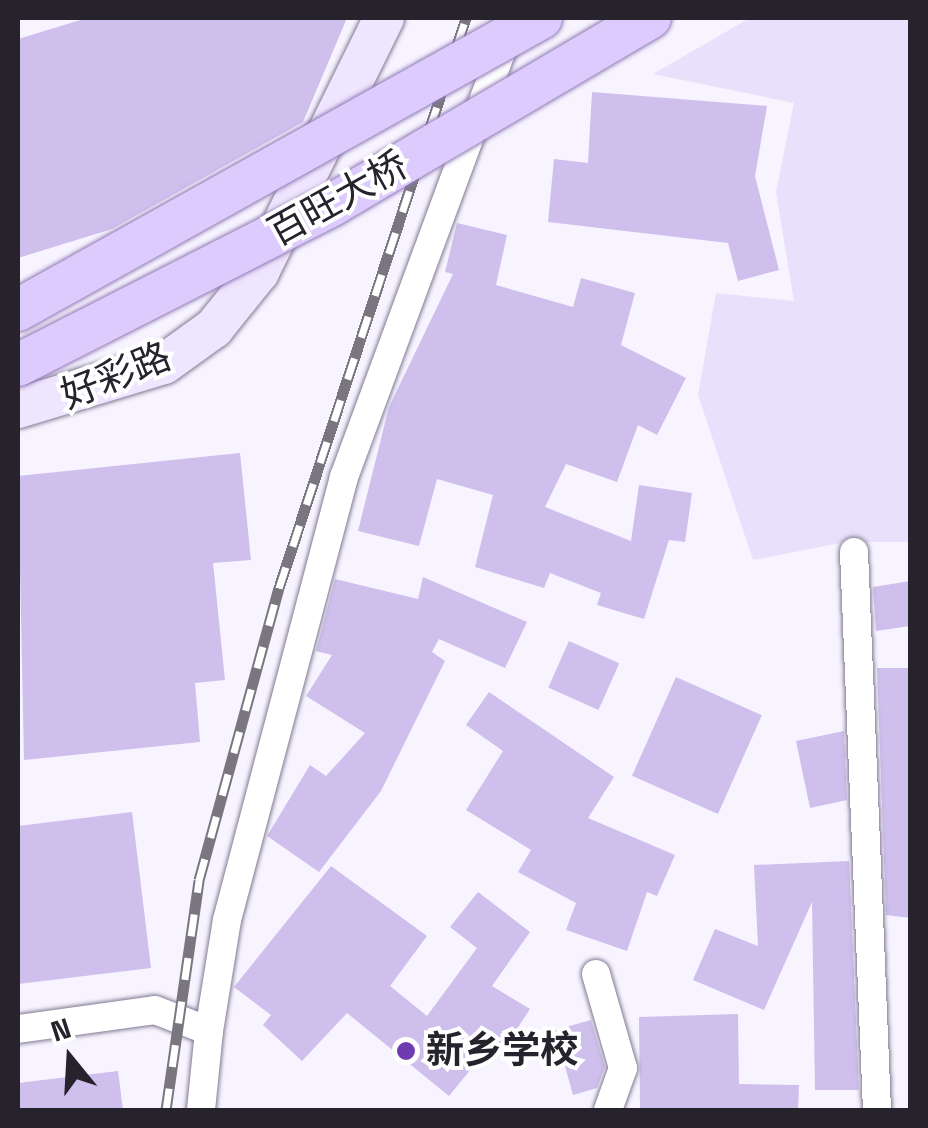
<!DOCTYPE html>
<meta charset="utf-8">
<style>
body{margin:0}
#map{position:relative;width:928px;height:1128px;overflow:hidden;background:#f7f4ff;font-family:"Space Grotesk","Noto Sans SC",sans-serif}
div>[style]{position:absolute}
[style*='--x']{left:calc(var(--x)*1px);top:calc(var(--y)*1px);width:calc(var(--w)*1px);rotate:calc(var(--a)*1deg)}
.green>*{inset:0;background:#e9e0fb}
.building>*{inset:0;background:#cebfed;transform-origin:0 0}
.roads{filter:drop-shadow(0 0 2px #827a93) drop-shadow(0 0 2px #827a93)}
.street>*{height:28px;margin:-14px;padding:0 14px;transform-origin:14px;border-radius:14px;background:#fff}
.secondary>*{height:40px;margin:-20px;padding:0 20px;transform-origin:20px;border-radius:20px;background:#eee5fe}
.rail>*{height:11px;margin-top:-5.5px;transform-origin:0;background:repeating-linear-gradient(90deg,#fff 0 22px,#797680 0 44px);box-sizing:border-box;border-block:2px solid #797680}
.bridges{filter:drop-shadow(0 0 2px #8f79b4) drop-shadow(0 0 2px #8f79b4)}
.primary-bridge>*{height:42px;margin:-21px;padding:0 21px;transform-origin:21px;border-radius:21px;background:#ddcbfd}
.dots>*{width:28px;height:28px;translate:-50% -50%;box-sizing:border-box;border:5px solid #fff;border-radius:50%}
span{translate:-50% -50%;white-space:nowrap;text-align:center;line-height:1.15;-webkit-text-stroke:8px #fff;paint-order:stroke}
.street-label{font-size:38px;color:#26232d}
.poi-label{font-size:38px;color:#26232d;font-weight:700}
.left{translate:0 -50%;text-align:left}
.frame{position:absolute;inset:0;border:20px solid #26232d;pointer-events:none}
.north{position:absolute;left:20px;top:1008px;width:100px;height:100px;-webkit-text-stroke:8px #fff;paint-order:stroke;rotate:342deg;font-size:28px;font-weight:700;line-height:40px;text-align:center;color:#26232d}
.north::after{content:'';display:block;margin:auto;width:35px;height:45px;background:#26232d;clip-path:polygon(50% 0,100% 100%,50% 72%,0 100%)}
</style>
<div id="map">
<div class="green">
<div style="clip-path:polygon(750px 18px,910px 18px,910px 542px,846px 542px,753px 560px,698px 395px,716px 293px,794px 301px,776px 192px,794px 103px,653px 74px)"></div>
</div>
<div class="building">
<div style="clip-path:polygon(87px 18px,347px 18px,303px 122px,112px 229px,18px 258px,18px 39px)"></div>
<div style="clip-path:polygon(592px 92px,767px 106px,755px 176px,779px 270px,738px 281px,728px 243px,548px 222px,554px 159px,588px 163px)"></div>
<div style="clip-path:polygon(457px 223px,507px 235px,496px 285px,573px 307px,581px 278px,635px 293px,621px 345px,686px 378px,657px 435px,638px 425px,617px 482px,566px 464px,545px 507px,631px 541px,639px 485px,692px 493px,685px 542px,669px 540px,644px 619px,597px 605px,601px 593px,550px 573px,544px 588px,475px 567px,493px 495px,437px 479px,419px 546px,358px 531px,389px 407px,453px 274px,445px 272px)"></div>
<div style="clip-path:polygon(240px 453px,251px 560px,213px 563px,225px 680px,195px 683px,200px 742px,24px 760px,18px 476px)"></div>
<div style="clip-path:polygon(423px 577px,527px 622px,505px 668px,439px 639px,432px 652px,445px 661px,381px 791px,319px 872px,267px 836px,310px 765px,326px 776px,365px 733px,306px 696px,332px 655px,316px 651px,335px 579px,418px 599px)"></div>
<div style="clip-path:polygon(910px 581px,910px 626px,876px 631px,873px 587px)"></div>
<div style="left:569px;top:641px;width:55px;height:51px;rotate:24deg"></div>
<div style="clip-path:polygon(877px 668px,910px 668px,910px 918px,886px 915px)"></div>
<div style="left:676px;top:677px;width:94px;height:108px;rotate:24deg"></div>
<div style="clip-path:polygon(489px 692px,614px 777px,588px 818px,675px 855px,657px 896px,647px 892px,627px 951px,566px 930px,576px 903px,518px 872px,531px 850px,466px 810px,503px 751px,466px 725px)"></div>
<div style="clip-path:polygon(844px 731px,847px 800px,810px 808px,796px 741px)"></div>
<div style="clip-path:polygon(132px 812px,151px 968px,18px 984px,18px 826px)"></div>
<div style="clip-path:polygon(849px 861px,859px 1090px,815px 1090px,812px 902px,764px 1010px,693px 980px,715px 929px,758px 946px,754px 865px)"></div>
<div style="clip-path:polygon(331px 866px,427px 936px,390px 986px,427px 1016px,477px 948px,450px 927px,478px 892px,530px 932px,492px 986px,530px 1009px,504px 1049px,493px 1042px,449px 1096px,347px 1013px,302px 1061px,263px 1025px,271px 1015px,234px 987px)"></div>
<div style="clip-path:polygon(738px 1014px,739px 1084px,799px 1085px,798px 1110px,640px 1110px,639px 1017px)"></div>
<div style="clip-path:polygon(591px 1020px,605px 1067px,597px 1088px,573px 1095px,555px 1030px)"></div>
<div style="clip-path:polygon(118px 1071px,123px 1110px,18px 1110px,18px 1083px)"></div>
</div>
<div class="roads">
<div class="street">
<div style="--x:854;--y:552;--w:558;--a:87.64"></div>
<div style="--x:596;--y:974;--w:98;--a:74"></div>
<div style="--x:623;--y:1068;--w:45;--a:109.7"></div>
<div style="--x:18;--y:1029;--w:138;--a:-7.9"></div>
<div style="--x:155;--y:1010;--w:58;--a:21.3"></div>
<div style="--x:209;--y:1031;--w:79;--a:95.8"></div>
<div style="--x:209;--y:1031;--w:112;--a:-80.8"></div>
<div style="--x:227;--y:920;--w:458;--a:-75.2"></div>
<div style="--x:344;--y:477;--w:472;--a:-69.7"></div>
</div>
<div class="secondary">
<div style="--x:18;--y:408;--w:152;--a:-16.8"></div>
<div style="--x:164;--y:364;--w:62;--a:-35.8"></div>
<div style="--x:214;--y:328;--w:72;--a:-51.2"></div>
<div style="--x:259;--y:272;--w:283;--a:-63.8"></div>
</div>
</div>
<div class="rail">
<div style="--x:166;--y:1110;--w:232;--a:-81.8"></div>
<div style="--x:199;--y:880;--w:303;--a:-74.7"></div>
<div style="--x:279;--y:588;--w:600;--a:-71.84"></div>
</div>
<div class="bridges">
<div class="primary-bridge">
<div style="--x:18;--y:310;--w:599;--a:-29.18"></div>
<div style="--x:18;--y:365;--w:352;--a:-27"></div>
<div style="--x:332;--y:205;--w:369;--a:-30.5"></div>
</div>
</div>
<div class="dots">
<div style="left:406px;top:1051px;background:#703ab1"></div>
</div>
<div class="street-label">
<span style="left:338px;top:199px;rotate:-29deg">百旺大桥</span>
<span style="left:116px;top:376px;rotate:-22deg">好彩路</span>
</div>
<div class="poi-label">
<span class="left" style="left:426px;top:1051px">新乡学校</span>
</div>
<div class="frame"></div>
<div class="north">N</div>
</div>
